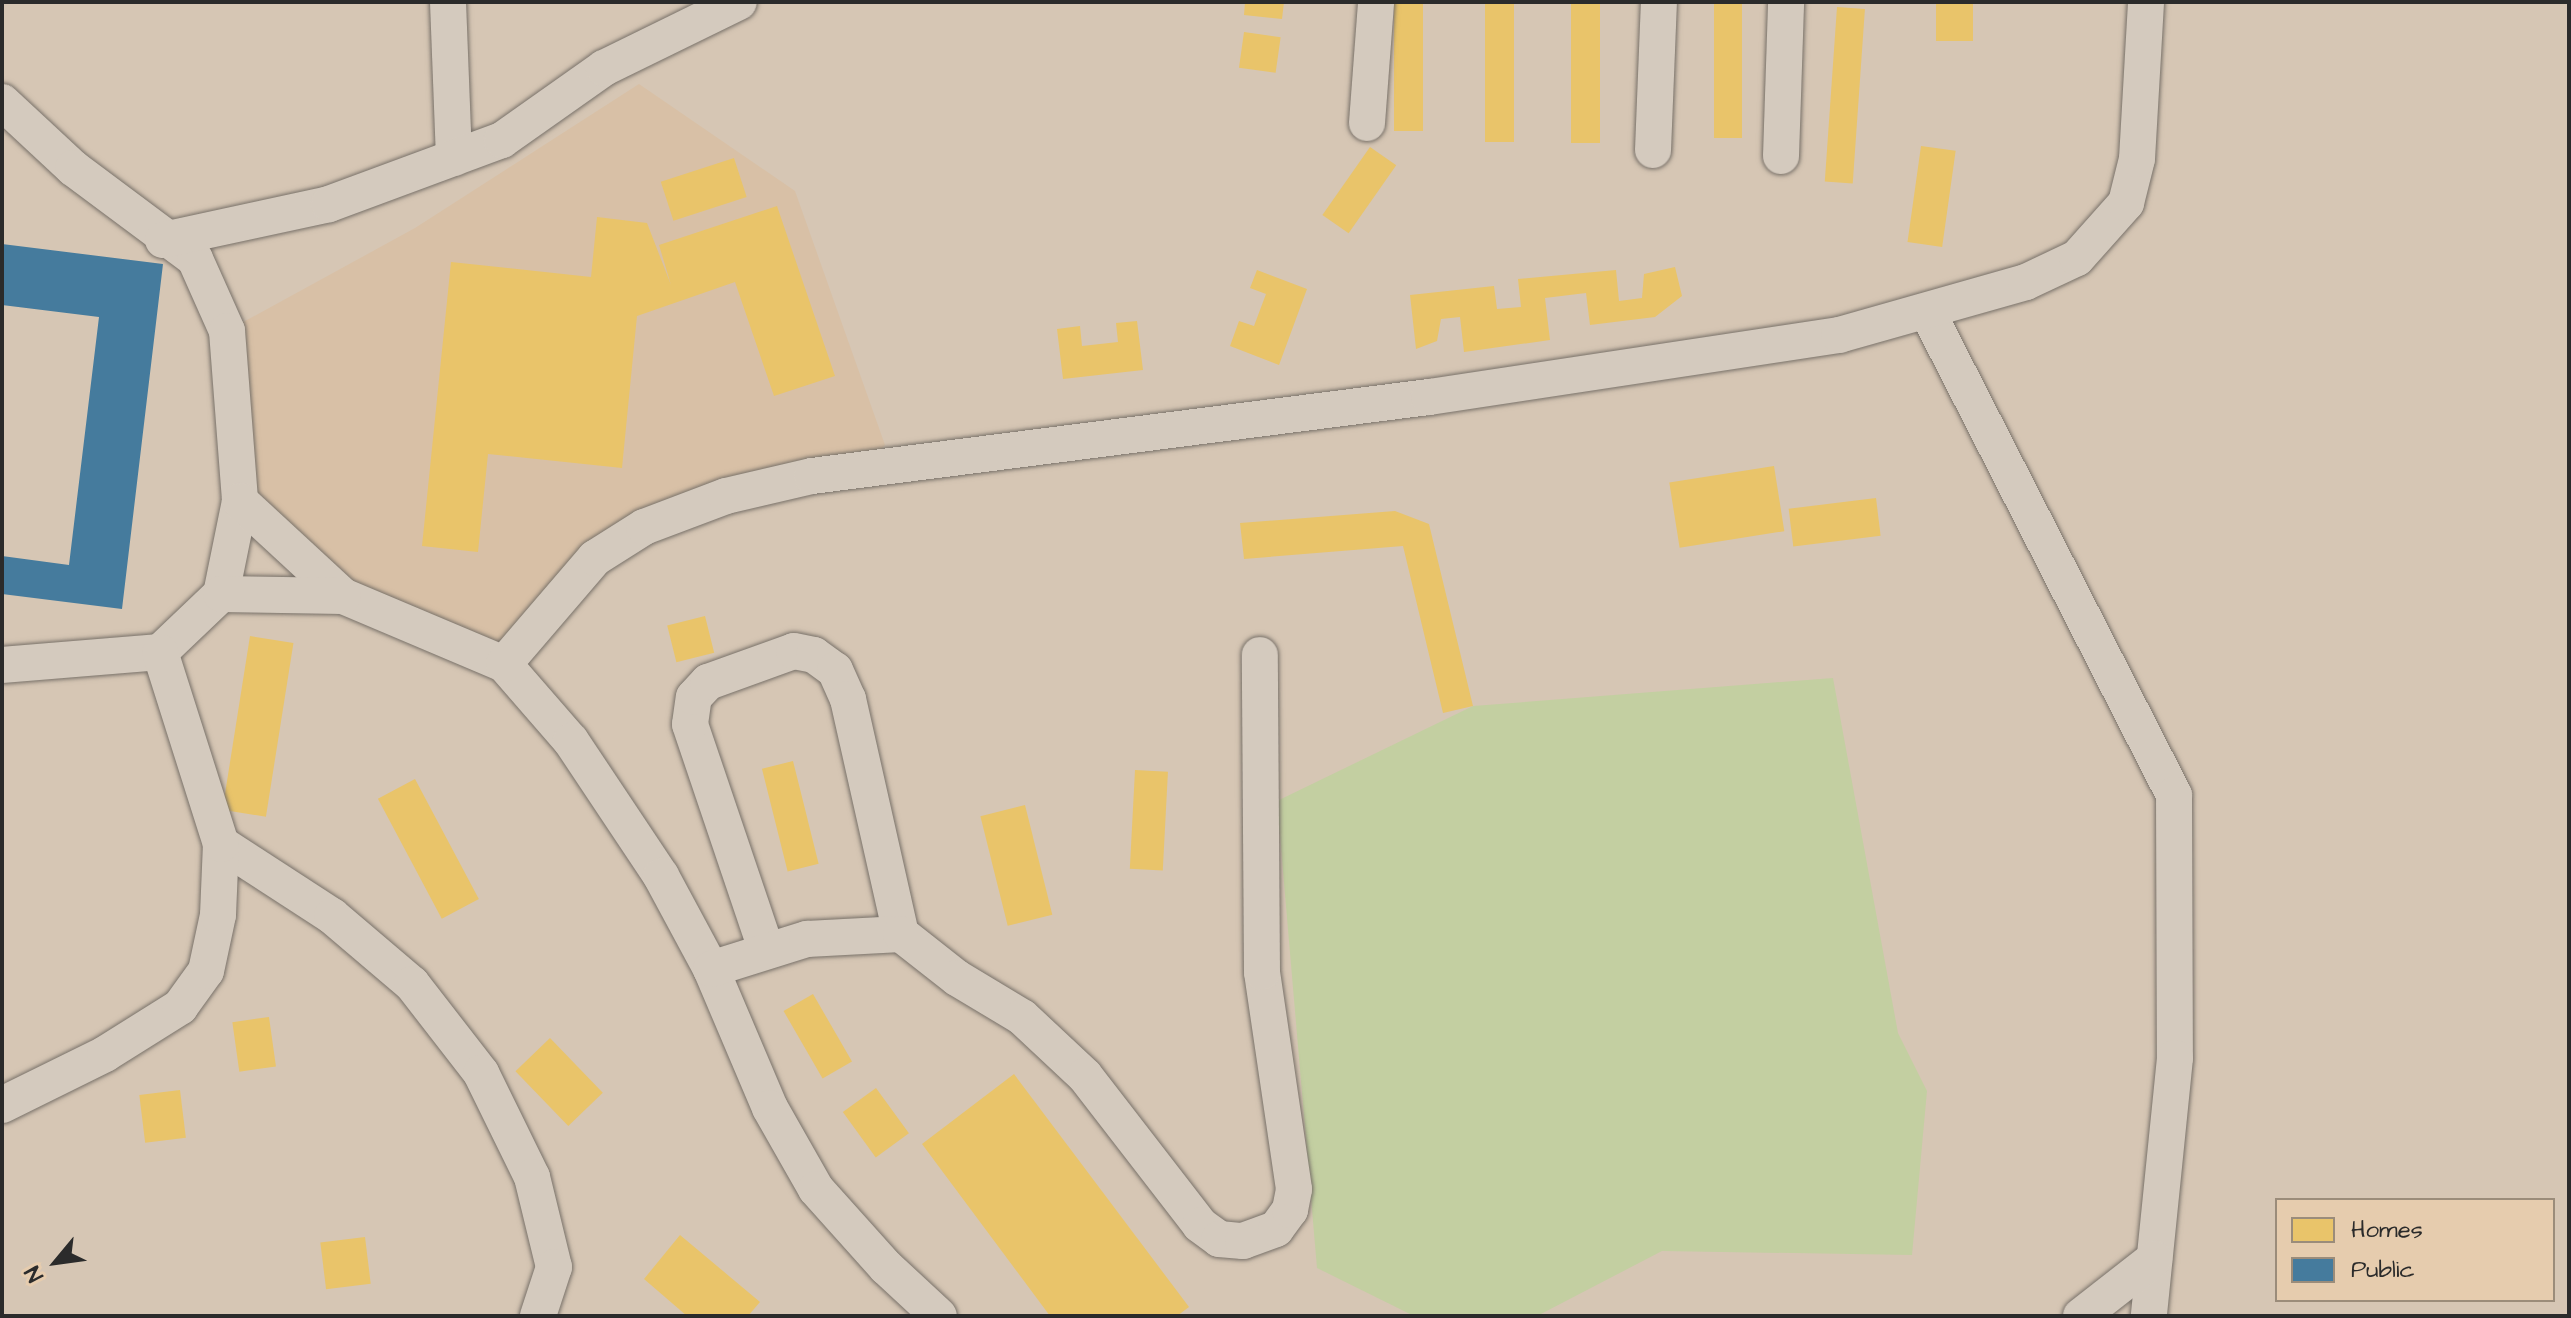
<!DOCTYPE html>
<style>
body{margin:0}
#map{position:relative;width:2571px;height:1318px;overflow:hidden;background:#d6c6b4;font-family:"Architects Daughter",sans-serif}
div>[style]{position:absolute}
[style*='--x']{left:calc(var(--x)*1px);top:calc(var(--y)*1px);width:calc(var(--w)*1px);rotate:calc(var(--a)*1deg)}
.built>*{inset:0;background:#d8c0a6}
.green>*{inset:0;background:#c3cfa1}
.homes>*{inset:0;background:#e9c46a;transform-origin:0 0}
.public>*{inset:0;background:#457b9d}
.roads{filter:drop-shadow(0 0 2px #787169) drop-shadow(0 0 2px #787169)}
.street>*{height:36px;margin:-18px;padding:0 18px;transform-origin:18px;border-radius:18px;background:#d4cabe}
span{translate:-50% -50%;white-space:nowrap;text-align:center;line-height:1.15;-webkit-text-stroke:8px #e6ccae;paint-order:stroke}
.frame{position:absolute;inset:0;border:4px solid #2b2b2b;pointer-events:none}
.legend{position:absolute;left:2275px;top:1198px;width:280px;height:104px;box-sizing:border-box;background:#e6ccae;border:2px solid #9b8c7a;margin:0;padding:10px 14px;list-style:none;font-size:24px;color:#2b2b2b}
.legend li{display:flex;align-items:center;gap:16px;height:40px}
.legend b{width:40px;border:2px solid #9b8c7a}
.north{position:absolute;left:16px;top:1222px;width:80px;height:80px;-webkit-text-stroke:6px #e6ccae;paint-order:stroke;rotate:241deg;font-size:22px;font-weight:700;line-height:32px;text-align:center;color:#2b2b2b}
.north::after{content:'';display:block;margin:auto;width:28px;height:36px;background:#2b2b2b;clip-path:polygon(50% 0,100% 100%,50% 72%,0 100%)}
</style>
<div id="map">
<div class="built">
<div style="clip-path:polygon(639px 84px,795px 191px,885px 445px,865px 468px,644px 527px,504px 664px,343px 596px,240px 501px,227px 331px,415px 228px)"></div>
</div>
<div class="green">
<div style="clip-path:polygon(1833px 678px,1898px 1033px,1927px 1091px,1912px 1255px,1662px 1251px,1537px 1316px,1414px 1316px,1317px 1268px,1277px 801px,1473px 706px)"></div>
</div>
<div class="homes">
<div style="clip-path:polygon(1245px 2px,1284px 2px,1282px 19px,1244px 15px)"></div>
<div style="left:1394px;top:2px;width:29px;height:129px"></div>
<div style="left:1485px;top:2px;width:29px;height:140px"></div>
<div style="left:1571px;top:2px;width:29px;height:141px"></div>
<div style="left:1714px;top:2px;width:28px;height:136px"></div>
<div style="left:1936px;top:2px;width:37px;height:39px"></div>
<div style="left:1837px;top:7px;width:28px;height:175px;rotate:4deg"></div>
<div style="left:1244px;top:32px;width:37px;height:36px;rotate:8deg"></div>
<div style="left:1921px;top:146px;width:35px;height:97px;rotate:8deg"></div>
<div style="left:1370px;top:147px;width:32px;height:83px;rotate:35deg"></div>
<div style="left:734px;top:158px;width:41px;height:77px;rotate:72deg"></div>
<div style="clip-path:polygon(777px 206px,835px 376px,774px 396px,735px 282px,637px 316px,622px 468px,488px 454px,478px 552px,422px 546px,451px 262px,591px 277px,597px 217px,647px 223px,671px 285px,659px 245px)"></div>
<div style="clip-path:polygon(1675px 267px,1682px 296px,1655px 317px,1590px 325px,1586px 293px,1545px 298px,1550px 340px,1464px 352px,1460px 317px,1441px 319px,1437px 341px,1416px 349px,1410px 295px,1494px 286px,1497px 309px,1521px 307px,1518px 279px,1616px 270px,1619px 301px,1642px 298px,1644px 274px)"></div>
<div style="clip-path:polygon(1257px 270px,1307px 289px,1279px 365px,1230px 346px,1239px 321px,1254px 326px,1266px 294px,1250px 288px)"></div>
<div style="clip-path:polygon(1137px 321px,1143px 370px,1063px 379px,1057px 329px,1080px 326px,1082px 346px,1118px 342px,1116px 323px)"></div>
<div style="left:1774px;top:466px;width:66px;height:106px;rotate:81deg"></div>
<div style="left:1876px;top:498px;width:38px;height:88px;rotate:83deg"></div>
<div style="clip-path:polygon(1395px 511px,1429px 524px,1473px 706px,1443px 713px,1403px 546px,1244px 559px,1240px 523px)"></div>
<div style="left:705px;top:616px;width:38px;height:39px;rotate:76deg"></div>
<div style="left:250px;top:636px;width:44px;height:176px;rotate:9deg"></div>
<div style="left:793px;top:761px;width:106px;height:32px;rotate:76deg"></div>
<div style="left:1135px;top:770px;width:33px;height:99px;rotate:3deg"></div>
<div style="left:415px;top:779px;width:136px;height:42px;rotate:62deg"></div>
<div style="left:1025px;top:805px;width:113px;height:46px;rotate:76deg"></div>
<div style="left:813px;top:994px;width:78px;height:34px;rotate:60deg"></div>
<div style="left:269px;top:1017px;width:50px;height:37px;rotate:82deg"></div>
<div style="left:550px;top:1038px;width:76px;height:48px;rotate:46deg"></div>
<div style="clip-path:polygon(1014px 1074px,1189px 1307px,1177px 1316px,1050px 1316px,922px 1144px)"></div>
<div style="left:876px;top:1088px;width:56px;height:41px;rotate:54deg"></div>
<div style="left:180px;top:1090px;width:48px;height:41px;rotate:83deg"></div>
<div style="clip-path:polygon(680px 1235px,760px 1302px,748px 1316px,687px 1316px,644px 1279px)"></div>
<div style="left:365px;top:1237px;width:47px;height:45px;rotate:83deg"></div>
</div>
<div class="public">
<div style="clip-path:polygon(2px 244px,163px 264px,122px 609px,2px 594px,2px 556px,69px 565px,99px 317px,2px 305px)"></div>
</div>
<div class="roads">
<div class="street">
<div style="--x:448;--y:2;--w:156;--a:87.8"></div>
<div style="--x:2;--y:102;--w:97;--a:42.9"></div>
<div style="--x:73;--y:168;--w:152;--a:36.7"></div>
<div style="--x:195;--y:259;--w:79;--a:66"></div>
<div style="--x:227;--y:331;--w:170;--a:85.6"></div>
<div style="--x:240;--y:501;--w:95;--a:101.5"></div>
<div style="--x:221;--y:594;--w:84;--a:136.4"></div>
<div style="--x:160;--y:652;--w:159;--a:175.3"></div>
<div style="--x:1367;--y:123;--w:121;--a:-85.7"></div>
<div style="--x:1653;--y:150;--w:148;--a:-87.7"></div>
<div style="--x:1781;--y:156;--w:154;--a:-88.1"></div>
<div style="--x:163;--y:240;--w:170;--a:-12.2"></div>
<div style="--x:329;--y:204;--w:184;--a:-20.3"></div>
<div style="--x:502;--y:140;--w:125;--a:-35.2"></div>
<div style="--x:604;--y:68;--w:150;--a:-26.1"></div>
<div style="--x:1928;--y:313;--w:541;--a:62.96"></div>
<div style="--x:2174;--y:795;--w:263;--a:89.8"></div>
<div style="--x:2175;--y:1058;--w:259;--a:95.8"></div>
<div style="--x:240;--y:501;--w:140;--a:42.7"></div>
<div style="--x:343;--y:596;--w:175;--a:22.9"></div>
<div style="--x:504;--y:664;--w:102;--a:49"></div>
<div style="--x:571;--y:741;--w:162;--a:56.3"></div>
<div style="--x:661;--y:876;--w:106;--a:61.7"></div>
<div style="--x:711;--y:969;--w:151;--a:67"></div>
<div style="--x:770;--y:1108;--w:93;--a:60.4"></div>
<div style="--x:816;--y:1189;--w:105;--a:48.1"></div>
<div style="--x:886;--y:1267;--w:72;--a:42.8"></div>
<div style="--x:221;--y:594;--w:122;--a:0.9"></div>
<div style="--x:504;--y:664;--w:140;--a:-49.4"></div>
<div style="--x:595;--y:558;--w:58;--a:-32.3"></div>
<div style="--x:644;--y:527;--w:88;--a:-20.7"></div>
<div style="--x:726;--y:496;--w:88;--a:-13.1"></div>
<div style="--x:812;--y:476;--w:622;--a:-7.3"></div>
<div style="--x:1429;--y:397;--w:415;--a:-8.6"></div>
<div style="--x:1839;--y:335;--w:194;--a:-15.8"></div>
<div style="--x:2026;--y:282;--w:56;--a:-25.2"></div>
<div style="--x:2077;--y:258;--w:74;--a:-48.3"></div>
<div style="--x:2126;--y:203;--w:45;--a:-76"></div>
<div style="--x:2137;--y:159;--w:157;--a:-86.7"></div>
<div style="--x:221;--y:844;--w:132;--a:33"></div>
<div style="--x:332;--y:916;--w:105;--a:40.4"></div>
<div style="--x:412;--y:984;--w:113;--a:52.2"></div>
<div style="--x:481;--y:1073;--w:116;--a:63.9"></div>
<div style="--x:532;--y:1177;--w:93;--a:76.3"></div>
<div style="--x:554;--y:1267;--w:52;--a:108.1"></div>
<div style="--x:766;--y:949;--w:237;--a:-108.7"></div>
<div style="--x:690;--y:724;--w:27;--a:-82"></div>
<div style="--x:694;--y:697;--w:21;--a:-47"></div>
<div style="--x:708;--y:682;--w:91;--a:-19.8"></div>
<div style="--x:794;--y:651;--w:20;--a:11"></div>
<div style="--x:814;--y:655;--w:26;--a:36"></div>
<div style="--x:835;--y:670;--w:32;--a:66"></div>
<div style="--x:848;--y:699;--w:241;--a:77.3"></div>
<div style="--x:711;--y:969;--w:101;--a:-17.4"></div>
<div style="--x:807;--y:939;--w:94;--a:-3"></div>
<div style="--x:901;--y:934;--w:71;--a:38.2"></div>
<div style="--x:957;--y:978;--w:76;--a:31"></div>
<div style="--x:1022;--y:1017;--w:86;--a:43.1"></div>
<div style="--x:1085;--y:1076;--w:188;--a:52.3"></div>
<div style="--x:1200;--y:1225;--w:24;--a:36"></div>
<div style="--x:1219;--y:1239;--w:24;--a:5"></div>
<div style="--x:1243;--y:1241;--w:35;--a:-20"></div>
<div style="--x:1276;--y:1229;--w:24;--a:-54"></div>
<div style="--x:1290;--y:1210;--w:21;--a:-79"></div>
<div style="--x:1294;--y:1189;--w:219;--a:-98.4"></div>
<div style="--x:1262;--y:972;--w:317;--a:-90.4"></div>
<div style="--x:2;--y:1105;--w:115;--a:-26.3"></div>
<div style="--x:105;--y:1054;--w:89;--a:-32.1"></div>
<div style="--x:180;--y:1007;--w:44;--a:-54.2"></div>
<div style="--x:206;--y:971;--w:57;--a:-77.9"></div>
<div style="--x:218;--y:915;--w:71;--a:-87.6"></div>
<div style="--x:221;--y:844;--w:201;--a:-107.6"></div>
<div style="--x:2081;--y:1316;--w:93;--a:-38"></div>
</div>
</div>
<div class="frame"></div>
<ul class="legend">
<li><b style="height:22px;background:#e9c46a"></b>Homes</li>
<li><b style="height:22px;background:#457b9d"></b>Public</li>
</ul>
<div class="north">N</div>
</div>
